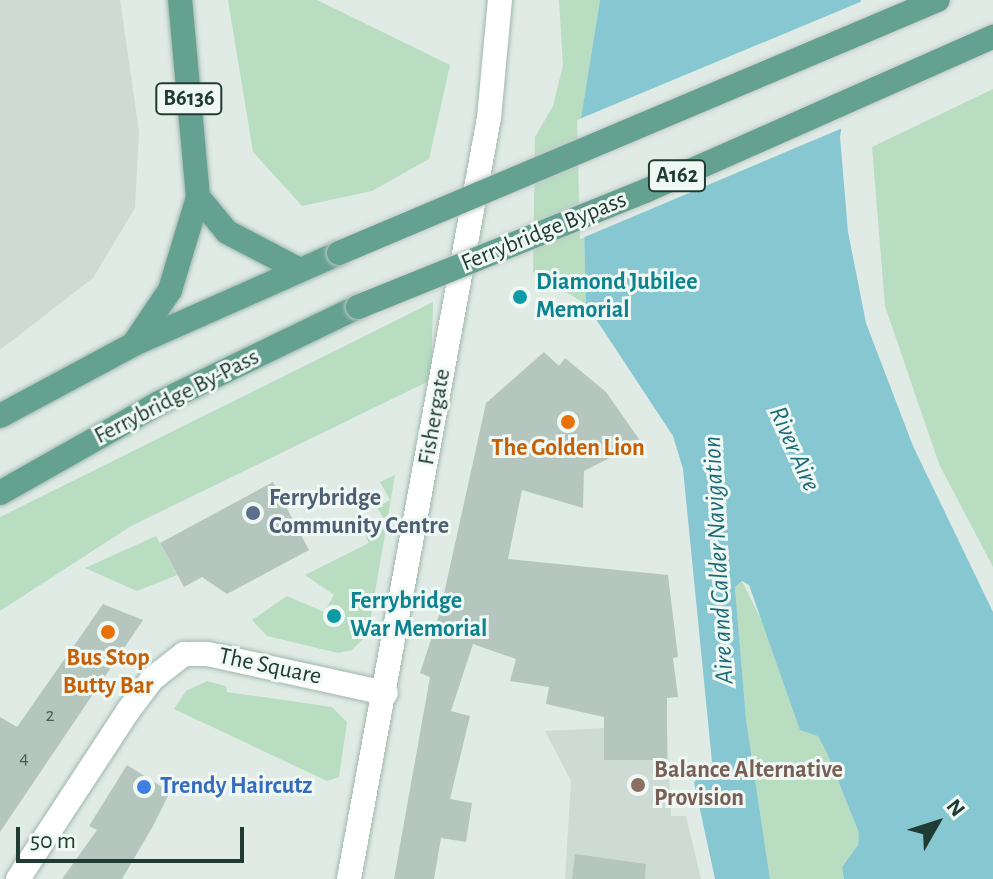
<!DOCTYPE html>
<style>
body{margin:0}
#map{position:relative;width:993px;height:879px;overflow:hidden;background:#e0ebe6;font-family:"Alegreya Sans",sans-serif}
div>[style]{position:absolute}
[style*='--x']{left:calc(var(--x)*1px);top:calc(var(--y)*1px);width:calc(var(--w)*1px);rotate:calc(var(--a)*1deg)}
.built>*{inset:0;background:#cedbd5}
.green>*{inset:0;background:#b8ddc1}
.water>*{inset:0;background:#87c7d1}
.pier>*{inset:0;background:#e0ebe6}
.building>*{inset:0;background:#b5c6bf}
.roads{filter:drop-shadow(0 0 2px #9eb7ae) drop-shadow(0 0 2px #9eb7ae)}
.secondary>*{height:24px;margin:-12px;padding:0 12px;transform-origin:12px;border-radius:12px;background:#fff}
.primary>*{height:24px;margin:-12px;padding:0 12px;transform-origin:12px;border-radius:12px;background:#64a190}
.bridges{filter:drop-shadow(0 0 2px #c1c8c6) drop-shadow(0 0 2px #c1c8c6)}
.primary-bridge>*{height:24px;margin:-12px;padding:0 12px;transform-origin:12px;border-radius:12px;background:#64a190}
.dots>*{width:22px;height:22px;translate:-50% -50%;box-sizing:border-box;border:4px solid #f0f8f4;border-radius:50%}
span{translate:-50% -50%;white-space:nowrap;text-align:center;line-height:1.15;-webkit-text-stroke:6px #f0f8f4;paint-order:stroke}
.number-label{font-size:20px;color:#455e57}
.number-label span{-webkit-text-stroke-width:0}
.shield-label span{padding:2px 6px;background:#f0f8f4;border:2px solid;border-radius:6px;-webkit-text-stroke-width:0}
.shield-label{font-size:22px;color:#203b34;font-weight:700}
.street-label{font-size:24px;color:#203b34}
.culture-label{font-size:24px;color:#0d838f;font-weight:700}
.left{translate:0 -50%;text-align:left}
.food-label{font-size:24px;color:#c56008;font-weight:700}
.service-label{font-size:24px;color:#4e5e75;font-weight:700}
.education-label{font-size:24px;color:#785e54;font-weight:700}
.shop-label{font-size:24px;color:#366cbe;font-weight:700}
.water-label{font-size:26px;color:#1a6a78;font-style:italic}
.north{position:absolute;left:897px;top:783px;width:80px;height:80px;-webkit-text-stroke:6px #f0f8f4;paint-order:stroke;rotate:51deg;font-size:22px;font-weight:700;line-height:32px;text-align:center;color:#203b34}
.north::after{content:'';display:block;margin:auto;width:28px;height:36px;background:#203b34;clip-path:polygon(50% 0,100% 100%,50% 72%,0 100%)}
.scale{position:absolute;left:16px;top:827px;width:228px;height:36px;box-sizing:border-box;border:4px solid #203b34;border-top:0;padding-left:10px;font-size:24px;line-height:28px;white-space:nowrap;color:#203b34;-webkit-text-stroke:6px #f0f8f4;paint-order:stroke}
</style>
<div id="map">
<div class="built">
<div style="clip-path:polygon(0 0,120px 0,139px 131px,135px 208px,93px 278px,0 350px)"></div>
<div style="clip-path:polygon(667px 725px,671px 816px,686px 816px,701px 879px,565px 879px,571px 781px,545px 731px)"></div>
</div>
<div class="green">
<div style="clip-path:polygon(228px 0,317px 0,450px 65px,429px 159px,372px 191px,302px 206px,253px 152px)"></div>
<div style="clip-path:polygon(559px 0,600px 0,581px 118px,586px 304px,533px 272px,535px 137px,553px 106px,563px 65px)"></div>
<div style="clip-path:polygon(993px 89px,993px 567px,939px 464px,885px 306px,872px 147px)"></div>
<div style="clip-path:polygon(433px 302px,431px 380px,131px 526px,0 611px,0 517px)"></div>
<div style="clip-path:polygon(395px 475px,368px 634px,352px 650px,338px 653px,267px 636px,252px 620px,287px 596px,324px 612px,334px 595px,305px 575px,369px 543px,363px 530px,384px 519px,377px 507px,390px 500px,380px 482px)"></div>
<div style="clip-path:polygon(156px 536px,177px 575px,137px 591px,85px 568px)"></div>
<div style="clip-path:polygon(742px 581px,827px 753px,859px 833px,858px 845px,842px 867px,844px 879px,770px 879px,746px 719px,735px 587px)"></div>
<div style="clip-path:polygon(207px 681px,226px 686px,227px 692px,332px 707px,347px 722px,339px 777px,327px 781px,174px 709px,186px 691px)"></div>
</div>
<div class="water">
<div style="clip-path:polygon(600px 0,861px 0,840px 137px,848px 232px,866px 323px,913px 446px,993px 612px,993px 879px,844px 879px,842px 867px,858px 845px,859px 833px,827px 753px,818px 736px,800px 730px,749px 585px,742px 581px,735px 587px,746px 719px,770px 879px,715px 879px,694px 782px,712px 762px,683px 469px,673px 436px,586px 304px,581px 118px)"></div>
</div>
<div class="pier">
<div style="clip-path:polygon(865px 0,845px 127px,580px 239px,577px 120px)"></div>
</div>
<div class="building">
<div style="clip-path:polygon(544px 352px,559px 366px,565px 358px,606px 392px,641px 442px,584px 471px,583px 508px,522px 490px,508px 559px,668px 575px,678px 657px,673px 658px,678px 697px,667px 698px,667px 760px,604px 760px,604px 717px,546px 704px,549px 687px,510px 681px,516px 659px,473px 644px,451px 711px,470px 716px,450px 799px,472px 803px,466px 842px,441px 838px,434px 879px,394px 879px,430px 677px,420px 673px,440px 612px,486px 403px)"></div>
<div style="clip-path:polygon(273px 482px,309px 550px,227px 594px,202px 577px,184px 587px,160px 543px)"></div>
<div style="clip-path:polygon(103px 604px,143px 620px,0 832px,0 717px,17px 727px)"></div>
<div style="clip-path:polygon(127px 765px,170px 792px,153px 826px,122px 879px,62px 879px,97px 830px,89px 826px)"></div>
<div style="clip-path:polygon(575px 854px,646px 864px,645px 879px,572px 879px)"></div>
</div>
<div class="roads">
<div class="secondary">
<div style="--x:18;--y:879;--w:201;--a:-56.8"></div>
<div style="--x:128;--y:711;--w:40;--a:-53"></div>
<div style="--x:152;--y:679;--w:41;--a:-38"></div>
<div style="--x:184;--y:654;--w:24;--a:0"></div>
<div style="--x:208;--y:654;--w:182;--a:12.4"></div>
<div style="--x:349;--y:879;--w:774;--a:-79.58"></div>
<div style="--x:489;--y:118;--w:119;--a:-84.7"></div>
</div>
<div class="primary">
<div style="--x:198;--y:197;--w:45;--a:50.4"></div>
<div style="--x:227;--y:232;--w:78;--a:27.6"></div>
<div style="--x:135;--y:342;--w:63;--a:-56.1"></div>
<div style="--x:170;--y:290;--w:97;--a:-73.2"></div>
<div style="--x:198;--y:197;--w:198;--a:-95.2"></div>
<div style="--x:0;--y:416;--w:152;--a:-28.2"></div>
<div style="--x:134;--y:344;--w:224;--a:-23.9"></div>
<div style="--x:0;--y:493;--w:183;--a:-29.5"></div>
<div style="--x:159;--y:403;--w:221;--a:-25.8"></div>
</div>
</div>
<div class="bridges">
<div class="primary-bridge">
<div style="--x:339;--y:253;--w:650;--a:-22.9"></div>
<div style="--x:358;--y:307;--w:310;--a:-22"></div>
<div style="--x:645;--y:191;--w:381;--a:-23.9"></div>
</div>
</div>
<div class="dots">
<div style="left:520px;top:297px;background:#0f9aa8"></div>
<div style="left:568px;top:422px;background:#e8710a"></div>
<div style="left:253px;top:513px;background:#5c6f8a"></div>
<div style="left:334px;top:616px;background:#0f9aa8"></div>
<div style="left:108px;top:632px;background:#e8710a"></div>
<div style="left:638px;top:785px;background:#8d6e63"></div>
<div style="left:144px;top:787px;background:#3f7fe0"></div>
</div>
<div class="number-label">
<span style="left:50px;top:715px">2</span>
<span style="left:24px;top:758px">4</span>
</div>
<div class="shield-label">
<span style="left:189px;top:99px">B6136</span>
<span style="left:677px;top:176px">A162</span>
</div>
<div class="street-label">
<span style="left:544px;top:232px;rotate:-22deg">Ferrybridge Bypass</span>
<span style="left:177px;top:397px;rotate:-27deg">Ferrybridge By-Pass</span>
<span style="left:435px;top:417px;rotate:-80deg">Fishergate</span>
<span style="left:270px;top:667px;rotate:12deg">The Square</span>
</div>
<div class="culture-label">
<span class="left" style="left:536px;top:297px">Diamond Jubilee<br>Memorial</span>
<span class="left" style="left:350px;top:616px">Ferrybridge<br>War Memorial</span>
</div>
<div class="food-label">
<span style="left:568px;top:449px">The Golden Lion</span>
<span style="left:108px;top:673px">Bus Stop<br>Butty Bar</span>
</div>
<div class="service-label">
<span class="left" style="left:269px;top:513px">Ferrybridge<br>Community Centre</span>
</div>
<div class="education-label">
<span class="left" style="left:654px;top:785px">Balance Alternative<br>Provision</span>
</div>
<div class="shop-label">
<span class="left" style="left:160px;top:787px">Trendy Haircutz</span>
</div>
<div class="water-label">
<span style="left:794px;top:449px;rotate:66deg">River Aire</span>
<span style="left:719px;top:560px;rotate:-93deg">Aire and Calder Navigation</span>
</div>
<div class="north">N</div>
<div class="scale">50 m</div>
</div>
